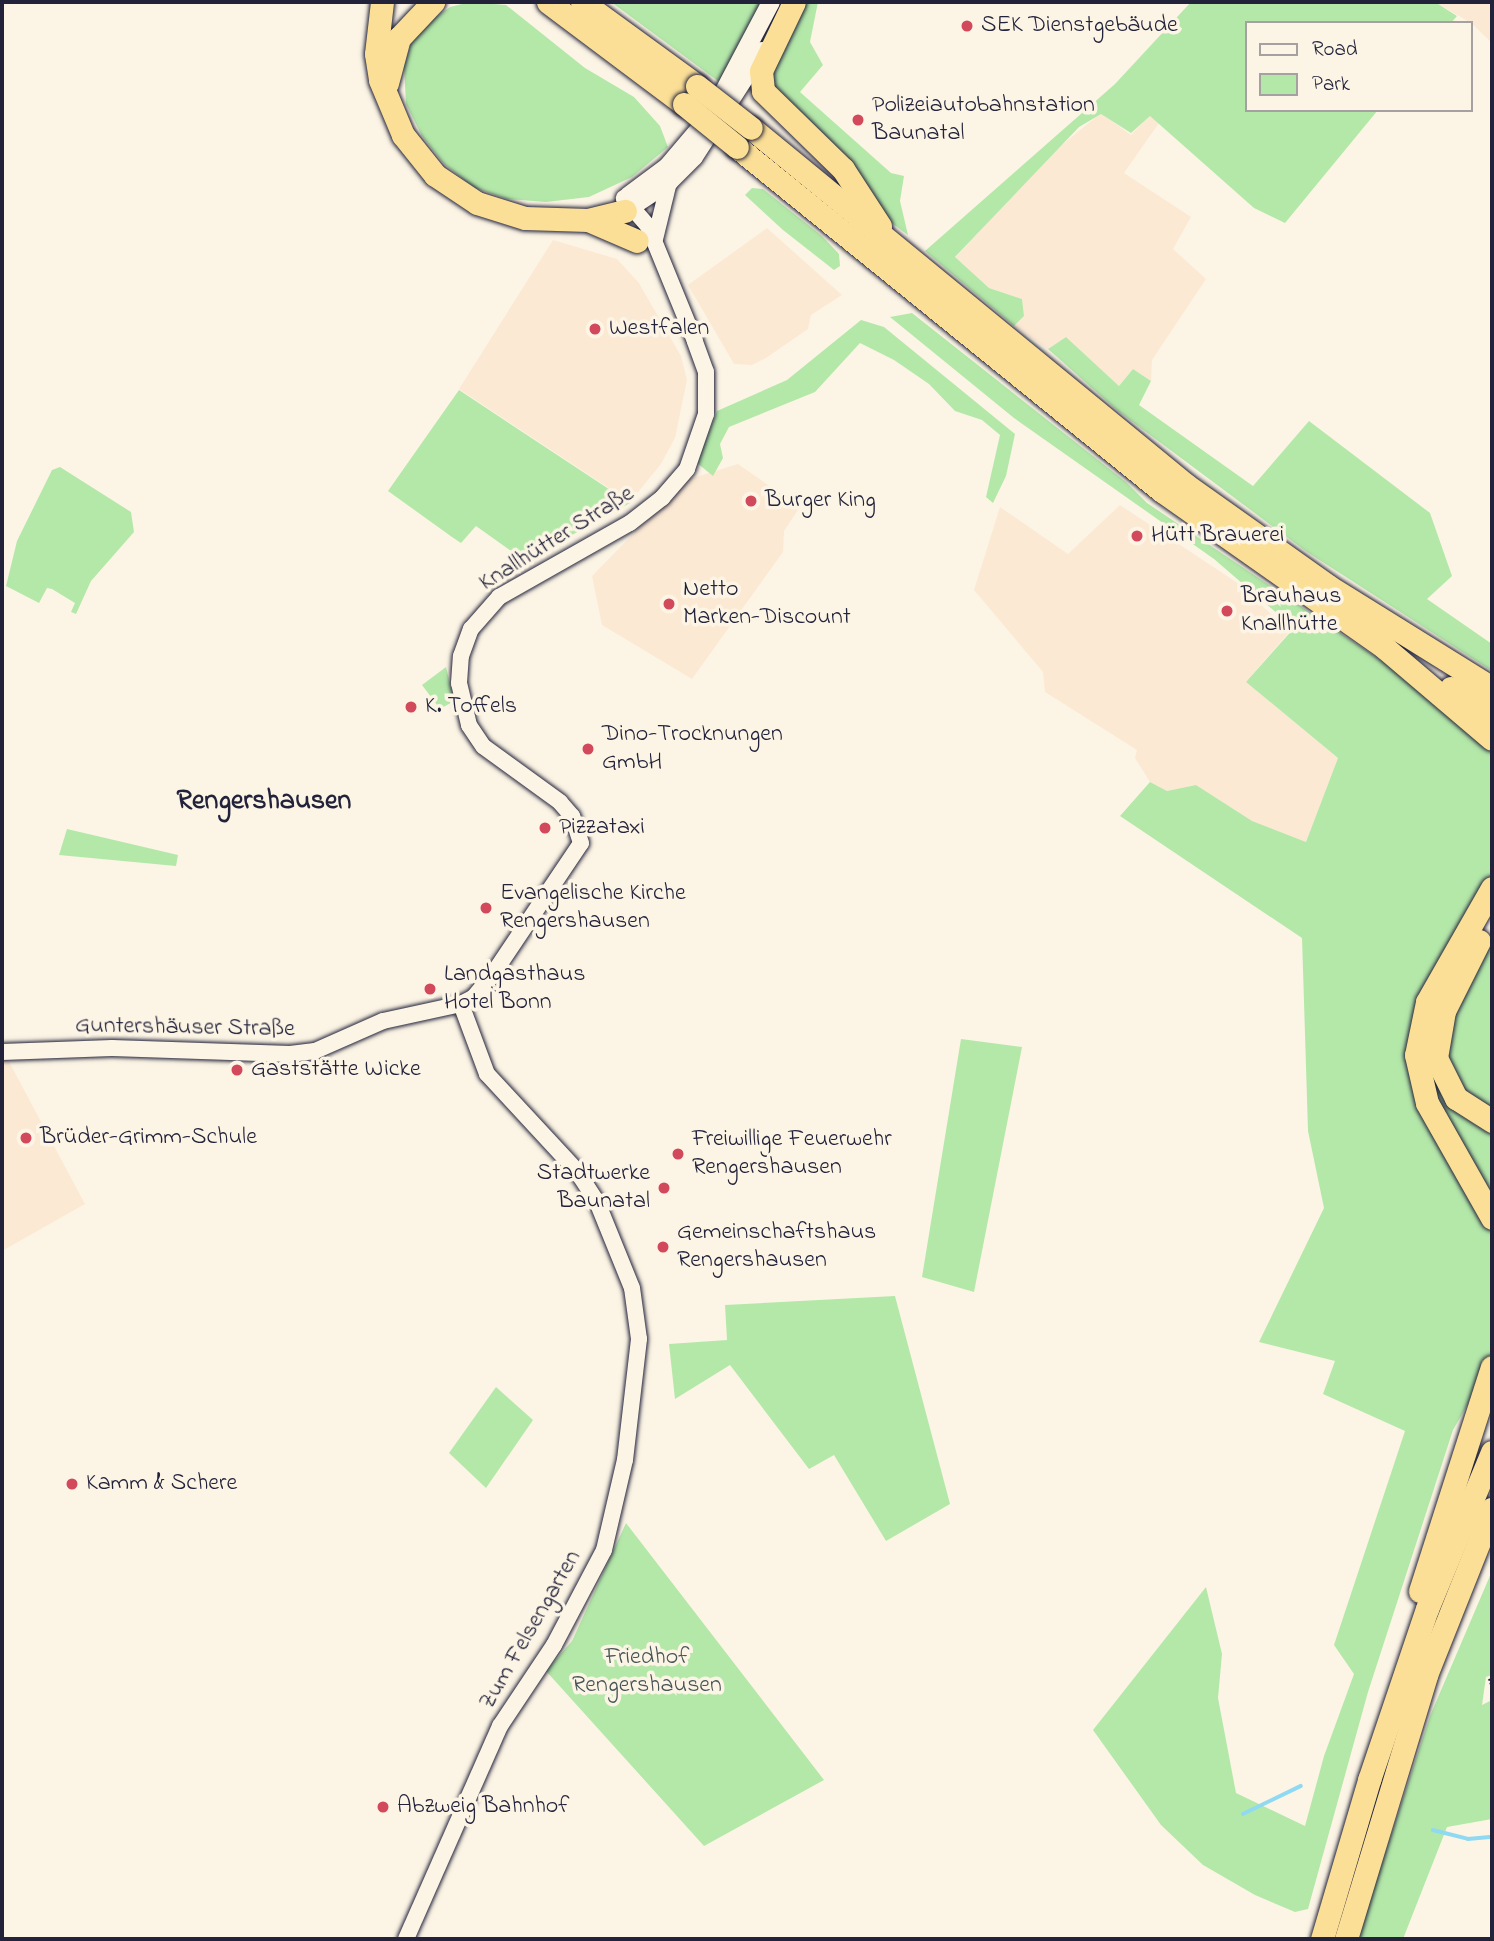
<!DOCTYPE html>
<meta charset="utf-8">
<style>
body{margin:0}
#map{position:relative;width:1494px;height:1941px;overflow:hidden;background:#fcf5e5;font-family:"Indie Flower",sans-serif}
div>[style]{position:absolute}
[style*='--x']{left:calc(var(--x)*1px);top:calc(var(--y)*1px);width:calc(var(--w)*1px);rotate:calc(var(--a)*1deg)}
.built>*{inset:0;background:#fbe9d3}
.green>*{inset:0;background:#b4e8a9}
.stream>*{height:3.5px;margin:-1.75px;padding:0 1.75px;transform-origin:1.75px;border-radius:1.75px;background:#90d9f2}
.roads{filter:drop-shadow(0 0 2px #22223b) drop-shadow(0 0 2px #22223b)}
.tertiary>*{height:16px;margin:-8px;padding:0 8px;transform-origin:8px;border-radius:8px;background:#fcf5e5}
.secondary>*{height:18px;margin:-9px;padding:0 9px;transform-origin:9px;border-radius:9px;background:#fcf5e5}
.motorway>*{height:23px;margin:-11.5px;padding:0 11.5px;transform-origin:11.5px;border-radius:11.5px;background:#fbdf96}
.rail>*{height:6px;margin-top:-3px;transform-origin:0;background:repeating-linear-gradient(90deg,#fcf5e5 0 10px,#22223b 0 20px);box-sizing:border-box;border-block:2px solid #22223b}
.bridges{filter:drop-shadow(0 0 2px #22223b) drop-shadow(0 0 2px #22223b)}
.motorway-bridge>*{height:23px;margin:-11.5px;padding:0 11.5px;transform-origin:11.5px;border-radius:11.5px;background:#fbdf96}
.dots>*{width:19px;height:19px;translate:-50% -50%;box-sizing:border-box;border:4px solid #fcf5e5;border-radius:50%}
span{translate:-50% -50%;white-space:nowrap;text-align:center;line-height:1.15;-webkit-text-stroke:7px #fcf5e5;paint-order:stroke}
.poi-label{font-size:24px;color:#22223b}
.left{translate:0 -50%;text-align:left}
.right{translate:-100% -50%;text-align:right}
.street-label{font-size:24px;color:#22223b}
.park-label{font-size:24px;color:#465456}
.quarter-label{font-size:28px;color:#22223b;font-weight:700}
.frame{position:absolute;inset:0;border:4px solid #22223b;pointer-events:none}
.legend{position:absolute;left:1245px;top:21px;width:228px;height:91px;box-sizing:border-box;background:#fcf5e5;border:2px solid #a5a1a1;margin:0;padding:9px 12px;list-style:none;font-size:21px;color:#22223b}
.legend li{display:flex;align-items:center;gap:14px;height:35px}
.legend b{width:35px;border:2px solid #a5a1a1}
</style>
<div id="map">
<div class="built">
<div style="clip-path:polygon(1435px 2px,1492px 2px,1492px 43px,1471px 23px)"></div>
<div style="clip-path:polygon(1101px 113px,1131px 135px,1150px 115px,1159px 123px,1124px 173px,1191px 217px,1173px 249px,1206px 279px,1152px 360px,1151px 381px,1133px 369px,1119px 386px,1066px 337px,1048px 349px,1014px 326px,1024px 316px,1022px 299px,989px 288px,955px 258px,1052px 153px)"></div>
<div style="clip-path:polygon(767px 228px,842px 295px,811px 315px,808px 329px,766px 358px,752px 365px,734px 364px,688px 285px)"></div>
<div style="clip-path:polygon(553px 240px,617px 259px,639px 283px,681px 356px,687px 380px,675px 438px,661px 464px,630px 502px,459px 389px)"></div>
<div style="clip-path:polygon(738px 464px,800px 507px,784px 531px,783px 552px,692px 679px,602px 625px,592px 576px,686px 480px)"></div>
<div style="clip-path:polygon(1120px 505px,1236px 582px,1290px 631px,1246px 682px,1338px 758px,1306px 842px,1251px 821px,1196px 785px,1167px 791px,1150px 782px,1135px 758px,1137px 750px,1045px 692px,1043px 672px,974px 590px,1000px 507px,1068px 554px)"></div>
<div style="clip-path:polygon(2px 1056px,6px 1056px,85px 1204px,2px 1251px)"></div>
</div>
<div class="green">
<div style="clip-path:polygon(470px 2px,506px 5px,585px 68px,634px 97px,660px 126px,668px 147px,632px 177px,589px 197px,546px 202px,507px 199px,475px 188px,444px 164px,422px 136px,406px 104px,404px 66px,411px 44px,426px 24px,450px 7px)"></div>
<div style="clip-path:polygon(611px 2px,766px 2px,722px 84px)"></div>
<div style="clip-path:polygon(798px 2px,818px 2px,810px 42px,823px 65px,800px 92px,891px 173px,904px 176px,900px 201px,908px 235px,882px 216px,770px 92px,766px 69px)"></div>
<div style="clip-path:polygon(1191px 2px,1435px 2px,1457px 16px,1451px 23px,1247px 23px,1247px 110px,1378px 110px,1285px 223px,1254px 208px,1150px 116px,1131px 133px,1101px 114px,1079px 127px,955px 257px,989px 288px,1022px 299px,1024px 316px,1014px 326px,925px 251px,1115px 84px)"></div>
<div style="clip-path:polygon(752px 188px,763px 189px,822px 236px,839px 254px,840px 266px,834px 270px,783px 230px,745px 195px)"></div>
<div style="clip-path:polygon(912px 313px,1126px 482px,1147px 503px,1425px 690px,1492px 747px,1492px 876px,1468px 917px,1433px 1018px,1452px 1101px,1474px 1124px,1492px 1131px,1492px 1362px,1453px 1430px,1368px 1692px,1308px 1909px,1295px 1912px,1255px 1895px,1203px 1865px,1161px 1825px,1093px 1730px,1206px 1587px,1222px 1654px,1218px 1698px,1236px 1793px,1305px 1826px,1324px 1756px,1354px 1674px,1334px 1645px,1405px 1431px,1323px 1394px,1335px 1361px,1259px 1342px,1324px 1208px,1308px 1131px,1302px 938px,1120px 816px,1150px 782px,1167px 791px,1196px 785px,1252px 821px,1306px 842px,1338px 758px,1246px 682px,1294px 628px,1214px 559px,1014px 418px,890px 317px)"></div>
<div style="clip-path:polygon(861px 320px,884px 327px,1015px 434px,1006px 476px,993px 503px,986px 497px,1000px 435px,982px 420px,955px 411px,929px 384px,894px 360px,860px 343px,815px 392px,729px 427px,720px 444px,723px 458px,713px 476px,697px 463px,717px 411px,787px 380px)"></div>
<div style="clip-path:polygon(1066px 337px,1119px 386px,1133px 369px,1151px 381px,1139px 405px,1253px 486px,1309px 421px,1430px 513px,1452px 576px,1427px 599px,1492px 644px,1492px 671px,1307px 552px,1118px 411px,1048px 349px)"></div>
<div style="clip-path:polygon(459px 390px,630px 503px,525px 561px,476px 526px,461px 543px,452px 537px,388px 491px)"></div>
<div style="clip-path:polygon(60px 467px,131px 512px,134px 532px,91px 581px,76px 614px,71px 612px,75px 603px,52px 589px,47px 588px,39px 603px,6px 586px,17px 541px,52px 470px)"></div>
<div style="clip-path:polygon(446px 667px,454px 701px,440px 709px,422px 685px)"></div>
<div style="clip-path:polygon(67px 829px,178px 855px,176px 866px,59px 855px)"></div>
<div style="clip-path:polygon(1492px 930px,1492px 1113px,1466px 1098px,1441px 1056px,1458px 989px)"></div>
<div style="clip-path:polygon(961px 1039px,1022px 1047px,974px 1292px,922px 1277px)"></div>
<div style="clip-path:polygon(895px 1296px,950px 1504px,886px 1541px,834px 1455px,809px 1469px,730px 1365px,675px 1399px,669px 1344px,727px 1340px,725px 1305px)"></div>
<div style="clip-path:polygon(496px 1387px,533px 1420px,486px 1488px,449px 1453px)"></div>
<div style="clip-path:polygon(626px 1523px,824px 1780px,704px 1846px,546px 1671px,572px 1641px)"></div>
<div style="clip-path:polygon(1492px 1571px,1492px 1675px,1486px 1677px,1482px 1705px,1492px 1700px,1492px 1819px,1447px 1827px,1403px 1939px,1357px 1939px,1430px 1716px)"></div>
</div>
<div class="stream">
<div style="--x:1243;--y:1814;--w:64;--a:-25.8"></div>
<div style="--x:1433;--y:1830;--w:36;--a:14"></div>
<div style="--x:1468;--y:1839;--w:24;--a:-5"></div>
</div>
<div class="roads">
<div class="tertiary">
<div style="--x:655;--y:239;--w:59;--a:-76.2"></div>
<div style="--x:2;--y:1052;--w:110;--a:-2.1"></div>
<div style="--x:112;--y:1048;--w:178;--a:1.9"></div>
<div style="--x:290;--y:1054;--w:25;--a:-7"></div>
<div style="--x:315;--y:1051;--w:74;--a:-23.8"></div>
<div style="--x:383;--y:1021;--w:80;--a:-12.3"></div>
<div style="--x:461;--y:1004;--w:15;--a:-28"></div>
<div style="--x:474;--y:997;--w:26;--a:-50"></div>
<div style="--x:491;--y:977;--w:161;--a:-56.1"></div>
<div style="--x:581;--y:843;--w:28;--a:-108"></div>
<div style="--x:572;--y:816;--w:18;--a:-131"></div>
<div style="--x:560;--y:802;--w:95;--a:-144"></div>
<div style="--x:483;--y:746;--w:25;--a:-124"></div>
<div style="--x:469;--y:725;--w:43;--a:-103.4"></div>
<div style="--x:459;--y:683;--w:27;--a:-86"></div>
<div style="--x:461;--y:656;--w:29;--a:-70"></div>
<div style="--x:471;--y:629;--w:43;--a:-48.8"></div>
<div style="--x:499;--y:597;--w:150;--a:-29.5"></div>
<div style="--x:630;--y:523;--w:41;--a:-38"></div>
<div style="--x:662;--y:498;--w:38;--a:-49"></div>
<div style="--x:687;--y:469;--w:58;--a:-70.9"></div>
<div style="--x:706;--y:414;--w:42;--a:-90"></div>
<div style="--x:706;--y:372;--w:33;--a:-110"></div>
<div style="--x:695;--y:341;--w:124;--a:-112.2"></div>
<div style="--x:648;--y:226;--w:37;--a:-131"></div>
<div style="--x:406;--y:1939;--w:233;--a:-66.2"></div>
<div style="--x:500;--y:1726;--w:97;--a:-56.3"></div>
<div style="--x:554;--y:1645;--w:107;--a:-62.2"></div>
<div style="--x:604;--y:1550;--w:92;--a:-76.9"></div>
<div style="--x:625;--y:1460;--w:122;--a:-83.4"></div>
<div style="--x:639;--y:1339;--w:51;--a:-97.8"></div>
<div style="--x:632;--y:1288;--w:93;--a:-112.1"></div>
<div style="--x:597;--y:1202;--w:38;--a:-123"></div>
<div style="--x:576;--y:1170;--w:131;--a:-132.8"></div>
<div style="--x:487;--y:1074;--w:75;--a:-110.4"></div>
</div>
<div class="secondary">
<div style="--x:722;--y:95;--w:105;--a:-62.2"></div>
<div style="--x:628;--y:196;--w:49;--a:-36.6"></div>
<div style="--x:667;--y:167;--w:52;--a:-49.6"></div>
<div style="--x:625;--y:211;--w:53;--a:-33.4"></div>
<div style="--x:669;--y:182;--w:35;--a:-45"></div>
<div style="--x:694;--y:157;--w:126;--a:-57.3"></div>
</div>
<div class="motorway">
<div style="--x:382;--y:2;--w:52;--a:96.6"></div>
<div style="--x:376;--y:54;--w:26;--a:81"></div>
<div style="--x:380;--y:80;--w:60;--a:67.3"></div>
<div style="--x:403;--y:135;--w:51;--a:51.3"></div>
<div style="--x:435;--y:175;--w:50;--a:33.7"></div>
<div style="--x:477;--y:203;--w:50;--a:17.4"></div>
<div style="--x:525;--y:218;--w:63;--a:1.8"></div>
<div style="--x:588;--y:220;--w:38;--a:-14"></div>
<div style="--x:548;--y:2;--w:170;--a:36.9"></div>
<div style="--x:582;--y:2;--w:142;--a:36.1"></div>
<div style="--x:794;--y:2;--w:76;--a:115.6"></div>
<div style="--x:761;--y:71;--w:20;--a:84"></div>
<div style="--x:763;--y:91;--w:112;--a:44.3"></div>
<div style="--x:843;--y:169;--w:68;--a:57"></div>
<div style="--x:387;--y:83;--w:47;--a:-75.1"></div>
<div style="--x:399;--y:38;--w:50;--a:-46.6"></div>
<div style="--x:751;--y:128;--w:563;--a:39.38"></div>
<div style="--x:1186;--y:485;--w:174;--a:35.4"></div>
<div style="--x:1328;--y:586;--w:193;--a:31.9"></div>
<div style="--x:737;--y:147;--w:547;--a:38.99"></div>
<div style="--x:1162;--y:491;--w:273;--a:35.1"></div>
<div style="--x:1385;--y:648;--w:140;--a:40.4"></div>
<div style="--x:588;--y:220;--w:53;--a:23.2"></div>
<div style="--x:1451;--y:688;--w:48;--a:31.4"></div>
<div style="--x:1492;--y:888;--w:131;--a:119.7"></div>
<div style="--x:1427;--y:1002;--w:54;--a:101.7"></div>
<div style="--x:1416;--y:1055;--w:49;--a:77.1"></div>
<div style="--x:1427;--y:1103;--w:132;--a:60.5"></div>
<div style="--x:1479;--y:941;--w:78;--a:116.6"></div>
<div style="--x:1444;--y:1011;--w:48;--a:99.7"></div>
<div style="--x:1436;--y:1058;--w:45;--a:63.4"></div>
<div style="--x:1456;--y:1098;--w:43;--a:32.6"></div>
<div style="--x:1420;--y:1591;--w:235;--a:-72.2"></div>
<div style="--x:1322;--y:1939;--w:166;--a:-73.5"></div>
<div style="--x:1369;--y:1780;--w:181;--a:-71.3"></div>
<div style="--x:1427;--y:1609;--w:170;--a:-67.5"></div>
<div style="--x:1346;--y:1939;--w:276;--a:-73.1"></div>
<div style="--x:1426;--y:1675;--w:179;--a:-68.3"></div>
</div>
</div>
<div class="rail">
<div style="--x:1489;--y:1682;--w:3;--a:-18"></div>
</div>
<div class="bridges">
<div class="motorway-bridge">
<div style="--x:697;--y:86;--w:68;--a:37.9"></div>
<div style="--x:684;--y:104;--w:68;--a:39.1"></div>
</div>
</div>
<div class="dots">
<div style="left:967px;top:26px;background:#d1495b"></div>
<div style="left:858px;top:120px;background:#d1495b"></div>
<div style="left:595px;top:329px;background:#d1495b"></div>
<div style="left:751px;top:501px;background:#d1495b"></div>
<div style="left:1137px;top:536px;background:#d1495b"></div>
<div style="left:669px;top:604px;background:#d1495b"></div>
<div style="left:1227px;top:611px;background:#d1495b"></div>
<div style="left:411px;top:707px;background:#d1495b"></div>
<div style="left:588px;top:749px;background:#d1495b"></div>
<div style="left:545px;top:828px;background:#d1495b"></div>
<div style="left:486px;top:908px;background:#d1495b"></div>
<div style="left:430px;top:989px;background:#d1495b"></div>
<div style="left:237px;top:1070px;background:#d1495b"></div>
<div style="left:26px;top:1138px;background:#d1495b"></div>
<div style="left:678px;top:1154px;background:#d1495b"></div>
<div style="left:664px;top:1188px;background:#d1495b"></div>
<div style="left:663px;top:1247px;background:#d1495b"></div>
<div style="left:72px;top:1484px;background:#d1495b"></div>
<div style="left:383px;top:1807px;background:#d1495b"></div>
</div>
<div class="poi-label">
<span class="left" style="left:981px;top:26px">SEK Dienstgebäude</span>
<span class="left" style="left:872px;top:120px">Polizeiautobahnstation<br>Baunatal</span>
<span class="left" style="left:609px;top:329px">Westfalen</span>
<span class="left" style="left:765px;top:501px">Burger King</span>
<span class="left" style="left:1151px;top:536px">Hütt Brauerei</span>
<span class="left" style="left:683px;top:604px">Netto<br>Marken-Discount</span>
<span class="left" style="left:1241px;top:611px">Brauhaus<br>Knallhütte</span>
<span class="left" style="left:425px;top:707px">K. Toffels</span>
<span class="left" style="left:602px;top:749px">Dino-Trocknungen<br>GmbH</span>
<span class="left" style="left:559px;top:828px">Pizzataxi</span>
<span class="left" style="left:500px;top:908px">Evangelische Kirche<br>Rengershausen</span>
<span class="left" style="left:444px;top:989px">Landgasthaus<br>Hotel Bonn</span>
<span class="left" style="left:251px;top:1070px">Gaststätte Wicke</span>
<span class="left" style="left:40px;top:1138px">Brüder-Grimm-Schule</span>
<span class="left" style="left:692px;top:1154px">Freiwillige Feuerwehr<br>Rengershausen</span>
<span class="right" style="left:650px;top:1188px">Stadtwerke<br>Baunatal</span>
<span class="left" style="left:677px;top:1247px">Gemeinschaftshaus<br>Rengershausen</span>
<span class="left" style="left:86px;top:1484px">Kamm &amp; Schere</span>
<span class="left" style="left:397px;top:1807px">Abzweig Bahnhof</span>
</div>
<div class="street-label">
<span style="left:557px;top:539px;rotate:-32deg">Knallhütter Straße</span>
<span style="left:185px;top:1028px;rotate:1deg">Guntershäuser Straße</span>
<span style="left:531px;top:1630px;rotate:-60deg">Zum Felsengarten</span>
</div>
<div class="park-label">
<span style="left:647px;top:1672px">Friedhof<br>Rengershausen</span>
</div>
<div class="quarter-label">
<span style="left:264px;top:802px">Rengershausen</span>
</div>
<div class="frame"></div>
<ul class="legend">
<li><b style="height:9px;background:#fcf5e5"></b>Road</li>
<li><b style="height:19px;background:#b4e8a9"></b>Park</li>
</ul>
</div>
